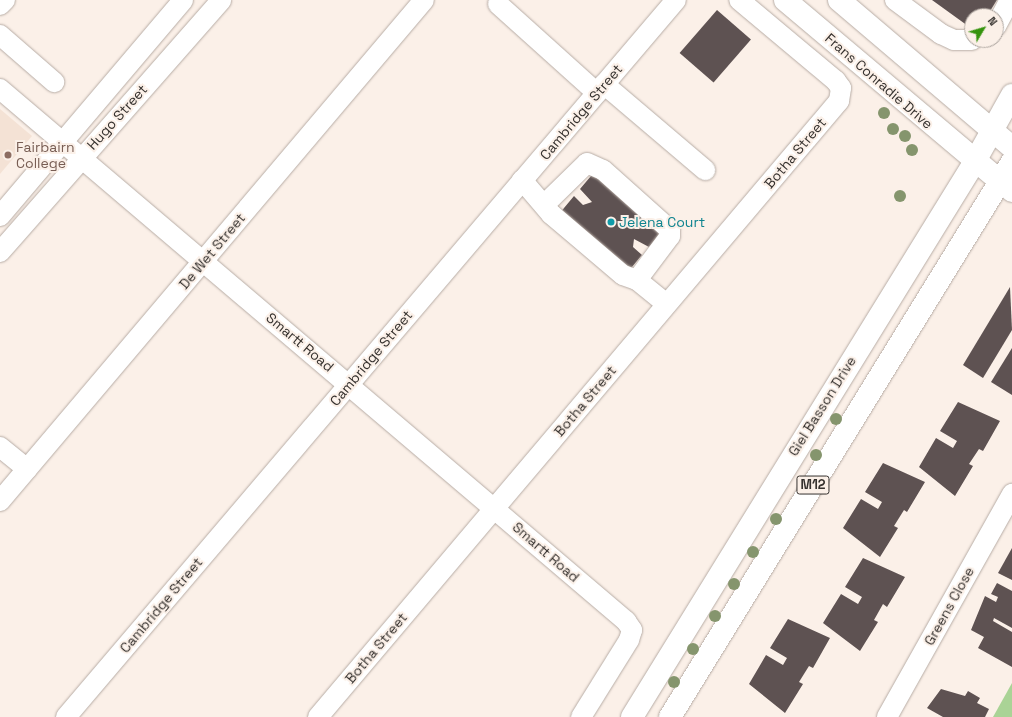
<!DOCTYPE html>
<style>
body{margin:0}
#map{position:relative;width:1012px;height:717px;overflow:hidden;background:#fbf0e8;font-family:"Space Grotesk",sans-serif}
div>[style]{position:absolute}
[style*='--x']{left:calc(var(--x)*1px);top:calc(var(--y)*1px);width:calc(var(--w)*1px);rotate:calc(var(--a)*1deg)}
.built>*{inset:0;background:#f4e2d5}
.green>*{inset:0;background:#aad396}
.building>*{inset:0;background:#5e5252;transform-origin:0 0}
.roads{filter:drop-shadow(0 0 1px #b7aca5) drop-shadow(0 0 1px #b7aca5)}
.minor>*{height:20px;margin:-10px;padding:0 10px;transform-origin:10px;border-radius:10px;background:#fff}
.major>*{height:22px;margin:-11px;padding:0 11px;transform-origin:11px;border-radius:11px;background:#fff}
.trees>*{width:12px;height:12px;margin:-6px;border-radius:50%;background:#85956d}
.dots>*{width:11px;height:11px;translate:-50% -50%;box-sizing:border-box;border:2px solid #fbf0e8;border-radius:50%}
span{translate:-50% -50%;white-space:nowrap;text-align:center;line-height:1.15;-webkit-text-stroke:4px #fbf0e8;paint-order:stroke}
.shield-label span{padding:1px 3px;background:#fbf0e8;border:1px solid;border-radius:3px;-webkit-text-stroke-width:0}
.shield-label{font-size:13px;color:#35312e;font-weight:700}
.street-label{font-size:14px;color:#35312e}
.education-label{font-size:14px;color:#785e54}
.left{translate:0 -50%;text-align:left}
.culture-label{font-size:14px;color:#0d838f}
.north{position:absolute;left:964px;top:8px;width:40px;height:40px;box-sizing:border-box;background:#fbf0e8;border:1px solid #aca49e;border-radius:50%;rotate:52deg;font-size:11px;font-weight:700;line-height:16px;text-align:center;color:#35312e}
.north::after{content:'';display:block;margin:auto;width:14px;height:18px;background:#35930d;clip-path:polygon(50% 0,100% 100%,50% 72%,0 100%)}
</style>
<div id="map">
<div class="built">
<div style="clip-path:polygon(0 109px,32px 136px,0 174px)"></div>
</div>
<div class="green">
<div style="clip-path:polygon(1012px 683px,1012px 717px,993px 717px)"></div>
</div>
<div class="building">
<div style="clip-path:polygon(932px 0,997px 0,987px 16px,980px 12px,972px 16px,968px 26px)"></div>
<div style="left:717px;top:10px;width:45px;height:57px;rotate:41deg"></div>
<div style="clip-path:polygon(596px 170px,664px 230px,649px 247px,634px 239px,633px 247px,642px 255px,627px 273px,559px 214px,574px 196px,583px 205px,592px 202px,580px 189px)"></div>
<div style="clip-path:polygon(1010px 287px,1012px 330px,983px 378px,963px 365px)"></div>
<div style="clip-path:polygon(1012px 348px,1012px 395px,991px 382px)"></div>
<div style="clip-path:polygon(958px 402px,1000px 421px,983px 451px,979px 449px,969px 464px,973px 466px,955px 496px,919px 467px,936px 438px,953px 448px,957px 441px,940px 431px)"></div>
<div style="clip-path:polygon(883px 463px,925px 482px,907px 512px,904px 510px,894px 526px,898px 528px,880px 557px,843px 528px,861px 499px,878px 509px,882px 502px,865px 492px)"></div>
<div style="clip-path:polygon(1012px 548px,1012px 580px,998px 573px)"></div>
<div style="clip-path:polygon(863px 558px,905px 577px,887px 607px,883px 604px,874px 620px,878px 622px,860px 651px,823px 623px,841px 594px,858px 604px,862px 597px,845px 587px)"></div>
<div style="clip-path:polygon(997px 583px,1012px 591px,1012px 628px,994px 618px,993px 621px,1012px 632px,1012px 667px,978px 648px,984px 637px,971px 630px,985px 596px,996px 602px,998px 597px,991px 594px)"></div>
<div style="clip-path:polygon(788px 619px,830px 638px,813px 668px,809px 666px,799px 682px,803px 684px,785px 713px,749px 684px,766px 655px,783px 665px,787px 658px,770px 648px)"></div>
<div style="clip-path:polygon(941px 689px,965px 696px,968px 691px,980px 698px,977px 703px,989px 709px,985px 717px,943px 717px,927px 708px)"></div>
</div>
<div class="roads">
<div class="minor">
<div style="--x:895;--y:0;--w:57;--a:36.5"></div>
<div style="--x:941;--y:34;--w:14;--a:25"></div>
<div style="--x:954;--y:40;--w:18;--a:0"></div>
<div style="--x:498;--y:4;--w:133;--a:42"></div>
<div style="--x:0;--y:5;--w:7;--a:-45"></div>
<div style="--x:996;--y:26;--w:30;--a:-62"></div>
<div style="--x:0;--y:35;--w:72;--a:41"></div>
<div style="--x:604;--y:84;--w:133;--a:40.4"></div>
<div style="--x:0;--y:89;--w:822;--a:40.36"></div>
<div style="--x:626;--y:621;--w:11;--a:56"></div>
<div style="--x:632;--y:630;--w:10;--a:107"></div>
<div style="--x:629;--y:640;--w:91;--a:121.9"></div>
<div style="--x:522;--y:180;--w:45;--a:49.5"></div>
<div style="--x:551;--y:214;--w:94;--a:40.3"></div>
<div style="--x:623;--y:275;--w:15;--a:20"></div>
<div style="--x:637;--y:280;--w:38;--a:39"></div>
<div style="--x:1000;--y:181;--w:16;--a:43"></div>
<div style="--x:546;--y:203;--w:57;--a:-44.3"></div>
<div style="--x:587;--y:163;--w:17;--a:24"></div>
<div style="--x:603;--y:170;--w:90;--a:41.8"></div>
<div style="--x:670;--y:230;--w:6;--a:90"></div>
<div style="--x:670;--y:236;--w:55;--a:126.9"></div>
<div style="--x:0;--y:216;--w:283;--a:-49.7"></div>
<div style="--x:0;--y:252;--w:335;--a:-48.7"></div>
<div style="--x:0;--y:447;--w:35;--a:39"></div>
<div style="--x:0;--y:501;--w:656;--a:-49.76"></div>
<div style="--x:66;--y:717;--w:941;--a:-49.61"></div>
<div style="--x:318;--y:717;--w:807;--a:-49.78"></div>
<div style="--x:839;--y:101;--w:13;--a:-81"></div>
<div style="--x:841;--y:88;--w:9;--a:-126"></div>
<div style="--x:836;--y:81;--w:126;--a:-140.1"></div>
<div style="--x:887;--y:717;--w:256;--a:-60.7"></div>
</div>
<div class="major">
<div style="--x:785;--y:0;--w:281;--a:40.1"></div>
<div style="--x:839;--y:0;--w:227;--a:40.4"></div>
<div style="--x:632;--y:717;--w:651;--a:-58.31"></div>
<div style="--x:974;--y:163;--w:78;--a:-60.8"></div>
<div style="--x:670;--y:717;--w:652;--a:-58.36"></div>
</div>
</div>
<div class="trees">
<div style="left:884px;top:113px"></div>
<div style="left:893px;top:129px"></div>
<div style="left:905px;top:136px"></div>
<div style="left:912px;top:150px"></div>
<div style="left:900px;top:196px"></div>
<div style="left:836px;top:419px"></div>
<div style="left:816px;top:455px"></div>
<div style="left:776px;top:519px"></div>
<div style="left:753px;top:552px"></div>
<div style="left:734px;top:584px"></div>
<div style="left:715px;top:616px"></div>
<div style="left:693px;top:649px"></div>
<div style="left:674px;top:682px"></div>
</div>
<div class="dots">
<div style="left:8px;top:155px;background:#8d6e63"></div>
<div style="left:611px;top:222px;background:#0f9aa8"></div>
</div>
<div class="shield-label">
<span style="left:813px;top:485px">M12</span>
</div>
<div class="street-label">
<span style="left:879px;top:81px;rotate:41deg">Frans Conradie Drive</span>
<span style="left:581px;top:112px;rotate:-50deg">Cambridge Street</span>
<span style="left:117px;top:117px;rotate:-48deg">Hugo Street</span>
<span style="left:795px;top:153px;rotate:-50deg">Botha Street</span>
<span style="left:212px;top:251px;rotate:-50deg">De Wet Street</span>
<span style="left:300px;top:342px;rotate:40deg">Smartt Road</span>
<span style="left:371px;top:358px;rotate:-50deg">Cambridge Street</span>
<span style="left:585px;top:401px;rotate:-50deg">Botha Street</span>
<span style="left:822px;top:406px;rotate:-58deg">Giel Basson Drive</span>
<span style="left:546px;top:552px;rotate:41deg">Smartt Road</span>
<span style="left:161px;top:605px;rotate:-50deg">Cambridge Street</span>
<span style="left:949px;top:606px;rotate:-61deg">Greens Close</span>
<span style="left:376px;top:648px;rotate:-50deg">Botha Street</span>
</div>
<div class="education-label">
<span class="left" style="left:16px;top:155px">Fairbairn<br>College</span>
</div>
<div class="culture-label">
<span class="left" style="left:619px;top:222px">Jelena Court</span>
</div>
<div class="north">N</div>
</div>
